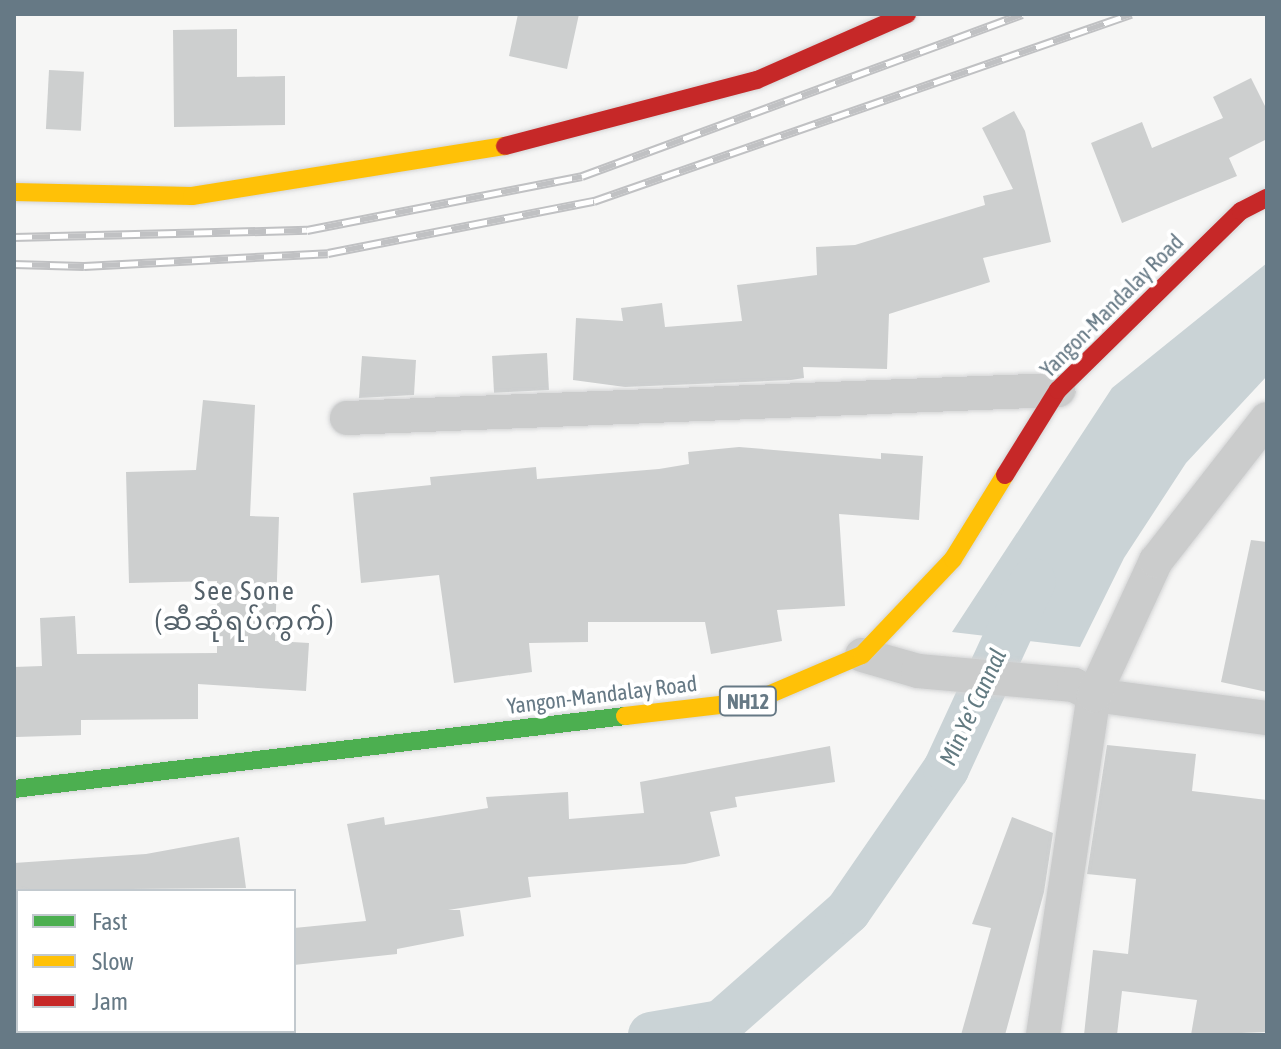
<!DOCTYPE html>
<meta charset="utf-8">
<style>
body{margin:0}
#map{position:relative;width:1281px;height:1049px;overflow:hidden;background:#f6f6f5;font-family:"Asap Condensed","Noto Sans Myanmar",sans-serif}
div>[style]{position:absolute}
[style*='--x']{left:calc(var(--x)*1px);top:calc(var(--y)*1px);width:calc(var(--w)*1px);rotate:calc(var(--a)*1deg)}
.water>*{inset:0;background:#cad3d6}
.canal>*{height:46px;margin:-23px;padding:0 23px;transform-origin:23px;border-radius:23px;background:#cad3d6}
.building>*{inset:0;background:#cdcfcf;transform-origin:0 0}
.roads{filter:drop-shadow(0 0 2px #d3d4d5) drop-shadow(0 0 2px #d3d4d5)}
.street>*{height:34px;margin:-17px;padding:0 17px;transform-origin:17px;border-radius:17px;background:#cbcccc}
.fast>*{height:18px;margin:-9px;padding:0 9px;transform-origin:9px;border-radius:9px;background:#4caf50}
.slow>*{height:18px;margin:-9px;padding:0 9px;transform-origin:9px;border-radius:9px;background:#ffc107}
.jam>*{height:18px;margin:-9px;padding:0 9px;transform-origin:9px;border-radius:9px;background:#c62828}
.rail>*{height:9px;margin-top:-4.5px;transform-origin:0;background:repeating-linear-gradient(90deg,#fff 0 18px,#c0c1c3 0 36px);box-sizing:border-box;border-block:2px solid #c0c1c3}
span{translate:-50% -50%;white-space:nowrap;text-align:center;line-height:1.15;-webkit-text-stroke:8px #fff;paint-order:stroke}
.shield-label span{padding:2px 6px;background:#fff;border:2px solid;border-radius:6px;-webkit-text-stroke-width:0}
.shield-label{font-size:20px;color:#667985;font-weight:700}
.street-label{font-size:22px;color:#667985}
.water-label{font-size:24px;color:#627a81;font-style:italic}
.quarter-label{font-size:26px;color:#54616a;letter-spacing:2px}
.frame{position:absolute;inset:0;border:16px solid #667985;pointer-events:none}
.legend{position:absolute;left:16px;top:889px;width:280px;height:144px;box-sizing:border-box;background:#fff;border:2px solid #c2c9ce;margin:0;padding:10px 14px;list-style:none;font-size:24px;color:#667985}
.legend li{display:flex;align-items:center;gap:16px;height:40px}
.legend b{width:40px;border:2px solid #c2c9ce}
</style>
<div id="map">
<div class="water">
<div style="clip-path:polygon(1267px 263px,1267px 376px,1186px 463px,1124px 558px,1080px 647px,952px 632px,1112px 388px)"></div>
</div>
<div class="canal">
<div style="--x:651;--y:1035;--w:71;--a:-9.7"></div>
<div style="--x:721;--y:1023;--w:169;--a:-41.4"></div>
<div style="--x:848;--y:911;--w:173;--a:-55.4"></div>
<div style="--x:946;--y:769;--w:207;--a:-65.2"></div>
</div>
<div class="building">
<div style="clip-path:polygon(518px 14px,579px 14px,567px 69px,509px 56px)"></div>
<div style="clip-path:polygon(237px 29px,237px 77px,285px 76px,285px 125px,174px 127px,173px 30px)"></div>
<div style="left:49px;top:70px;width:35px;height:59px;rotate:3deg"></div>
<div style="clip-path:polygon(1251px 78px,1267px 110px,1267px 139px,1229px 158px,1237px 176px,1122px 223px,1091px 143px,1142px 122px,1152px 148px,1223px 118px,1213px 97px)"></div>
<div style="clip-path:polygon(1014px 111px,1025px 131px,1051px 242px,983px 258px,990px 282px,889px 314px,887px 369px,803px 367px,804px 378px,791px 380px,625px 387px,573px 380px,576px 318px,623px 321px,621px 308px,662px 303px,665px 327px,742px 321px,737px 285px,817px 275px,816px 247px,855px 245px,985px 205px,983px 196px,1013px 189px,982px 128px)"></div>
<div style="left:547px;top:353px;width:37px;height:55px;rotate:87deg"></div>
<div style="clip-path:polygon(362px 356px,416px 360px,414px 395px,359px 398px)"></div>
<div style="clip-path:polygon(203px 400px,255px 405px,250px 516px,279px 517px,275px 641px,309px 643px,306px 691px,198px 684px,198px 719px,81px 720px,81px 735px,16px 737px,14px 667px,42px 666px,40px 618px,75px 616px,77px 654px,217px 653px,217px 581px,129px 583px,126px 472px,196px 470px)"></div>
<div style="clip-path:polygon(739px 447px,881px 459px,881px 453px,923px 456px,919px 520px,839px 514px,845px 606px,777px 610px,782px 641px,711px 654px,705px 622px,588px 622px,588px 642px,529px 643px,532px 672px,454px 683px,439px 575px,361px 583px,353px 493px,431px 485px,430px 477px,536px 467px,537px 479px,659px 469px,689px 464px,688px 452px)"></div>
<div style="clip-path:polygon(1251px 540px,1267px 542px,1267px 692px,1221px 682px)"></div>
<div style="clip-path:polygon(1107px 745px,1196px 754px,1192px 791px,1267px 800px,1267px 1032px,1191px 1035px,1197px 1000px,1122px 991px,1117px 1035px,1084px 1035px,1093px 950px,1128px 954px,1136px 879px,1087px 874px)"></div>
<div style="clip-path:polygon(830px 746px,835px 782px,735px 797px,737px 807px,710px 812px,720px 856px,685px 864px,528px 877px,531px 897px,448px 910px,460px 910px,464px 936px,397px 949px,397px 954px,294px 965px,294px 928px,366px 921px,347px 824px,384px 817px,385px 825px,488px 808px,486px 797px,568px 792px,569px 819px,644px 813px,640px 782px)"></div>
<div style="clip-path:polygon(1012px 817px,1053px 833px,1044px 892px,1005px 1035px,961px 1035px,991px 928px,972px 924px)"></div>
<div style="clip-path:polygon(239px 837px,246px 888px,14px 890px,14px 863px,146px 854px)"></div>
</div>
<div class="roads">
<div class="street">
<div style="--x:347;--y:418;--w:712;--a:-2.26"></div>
<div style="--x:862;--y:655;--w:58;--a:15.9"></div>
<div style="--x:918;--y:671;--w:157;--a:5.1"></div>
<div style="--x:1074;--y:685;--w:22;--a:27"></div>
<div style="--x:1094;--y:695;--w:175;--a:7.6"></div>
<div style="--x:14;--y:1011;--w:102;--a:-87.8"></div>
<div style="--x:1043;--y:1035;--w:344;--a:-81.5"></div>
<div style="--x:1094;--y:695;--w:148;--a:-65.2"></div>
<div style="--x:1156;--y:561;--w:180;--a:-52"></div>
</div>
<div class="fast">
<div style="--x:14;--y:789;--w:615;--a:-6.81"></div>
</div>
<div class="slow">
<div style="--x:14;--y:192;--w:178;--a:1.3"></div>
<div style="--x:192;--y:196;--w:317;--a:-9.1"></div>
<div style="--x:625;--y:716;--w:130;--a:-6.6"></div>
<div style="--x:754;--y:701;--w:117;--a:-23.1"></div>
<div style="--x:862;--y:655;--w:132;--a:-46.5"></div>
<div style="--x:953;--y:559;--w:99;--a:-58.2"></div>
</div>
<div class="jam">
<div style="--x:505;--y:146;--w:260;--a:-14.7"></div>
<div style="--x:757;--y:80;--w:164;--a:-23.7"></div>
<div style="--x:1005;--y:475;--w:100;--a:-58.1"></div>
<div style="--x:1058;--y:390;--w:256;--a:-44.4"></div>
<div style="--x:1241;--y:211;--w:29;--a:-27"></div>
</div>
</div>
<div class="rail">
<div style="--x:14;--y:237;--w:293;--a:-1.4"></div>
<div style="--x:307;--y:230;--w:280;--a:-11.1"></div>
<div style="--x:582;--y:176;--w:469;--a:-20.2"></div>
<div style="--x:14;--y:264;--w:70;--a:1.6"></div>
<div style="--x:84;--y:266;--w:244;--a:-3"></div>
<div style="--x:328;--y:253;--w:271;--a:-11.1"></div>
<div style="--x:594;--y:201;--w:569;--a:-19.2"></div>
</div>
<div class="shield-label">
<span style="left:748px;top:701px">NH12</span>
</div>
<div class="street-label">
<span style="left:1112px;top:306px;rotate:-45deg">Yangon-Mandalay Road</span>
<span style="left:602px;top:695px;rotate:-7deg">Yangon-Mandalay Road</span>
</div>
<div class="water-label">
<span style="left:973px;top:707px;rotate:-65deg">Min Ye' Cannal</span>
</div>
<div class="quarter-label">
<span style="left:245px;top:607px">See Sone<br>(ဆီဆုံရပ်ကွက်)</span>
</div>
<div class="frame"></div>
<ul class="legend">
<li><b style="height:10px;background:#4caf50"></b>Fast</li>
<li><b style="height:10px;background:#ffc107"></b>Slow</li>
<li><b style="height:10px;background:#c62828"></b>Jam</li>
</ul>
</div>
